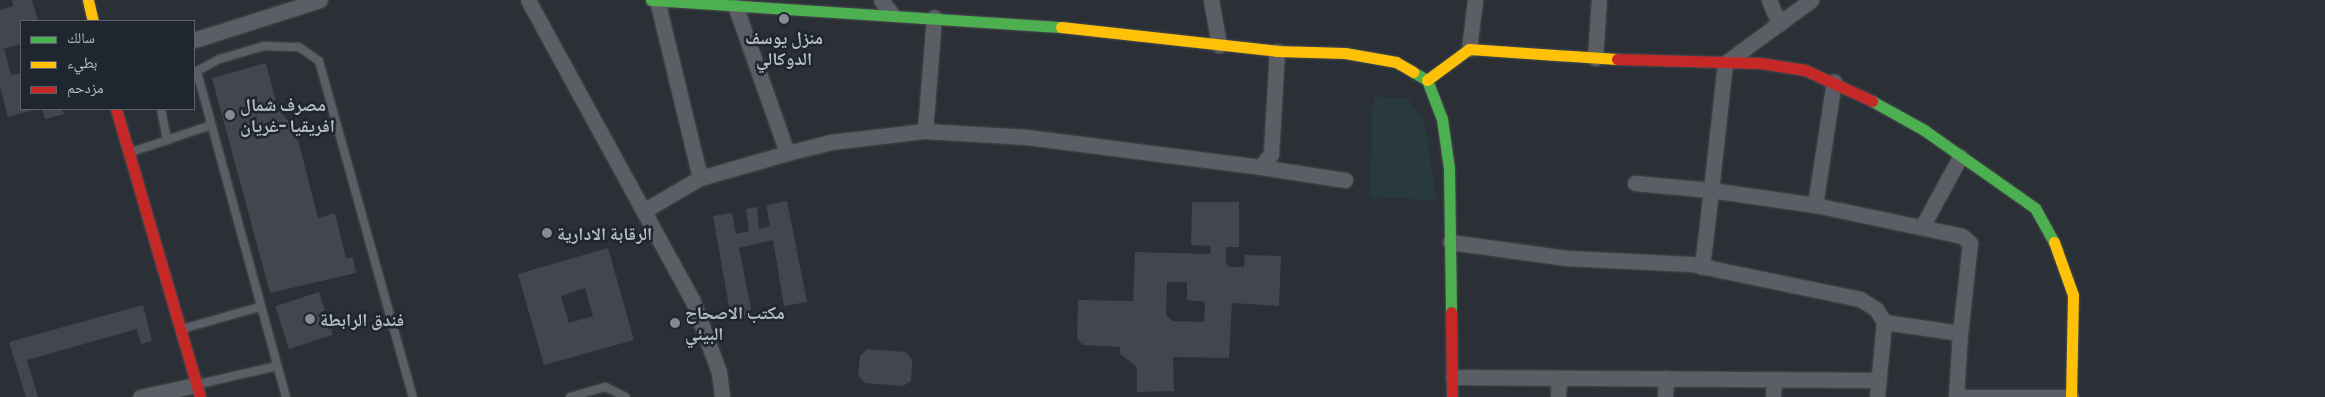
<!DOCTYPE html>
<meta charset="utf-8">
<style>
body{margin:0}
#map{position:relative;width:2325px;height:397px;overflow:hidden;background:#2b3036;font-family:Barlow,"Noto Naskh Arabic",sans-serif}
div>[style]{position:absolute}
[style*='--x']{left:calc(var(--x)*1px);top:calc(var(--y)*1px);width:calc(var(--w)*1px);rotate:calc(var(--a)*1deg)}
.green>*{inset:0;background:#293a3c}
.building>*{inset:0;background:#43474d;transform-origin:0 0}
.roads{filter:drop-shadow(0 0 1px #494c51) drop-shadow(0 0 1px #494c51)}
.lane>*{height:8px;margin:-4px;padding:0 4px;transform-origin:4px;border-radius:4px;background:#5b5e64}
.street>*{height:15px;margin:-7.5px;padding:0 7.5px;transform-origin:7.5px;border-radius:7.5px;background:#5b5e64}
.fast>*{height:11px;margin:-5.5px;padding:0 5.5px;transform-origin:5.5px;border-radius:5.5px;background:#4caf50}
.slow>*{height:11px;margin:-5.5px;padding:0 5.5px;transform-origin:5.5px;border-radius:5.5px;background:#ffc107}
.jam>*{height:11px;margin:-5.5px;padding:0 5.5px;transform-origin:5.5px;border-radius:5.5px;background:#c62828}
.dots>*{width:14px;height:14px;translate:-50% -50%;box-sizing:border-box;border:2px solid #1f2630;border-radius:50%}
span{translate:-50% -50%;white-space:nowrap;text-align:center;line-height:1.15;-webkit-text-stroke:5px #1f2630;paint-order:stroke}
.poi-label{font-size:18px;color:#b5bcc7;font-weight:700}
.left{translate:0 -50%;text-align:left}
.legend{position:absolute;left:20px;top:20px;width:175px;height:90px;box-sizing:border-box;background:#1f2630;border:1px solid #5b626c;margin:0;padding:6px 9px;list-style:none;font-size:15px;color:#b5bcc7}
.legend li{display:flex;align-items:center;gap:10px;height:25px}
.legend b{width:25px;border:1px solid #5b626c}
</style>
<div id="map">
<div class="green">
<div style="clip-path:polygon(1373px 97px,1407px 98px,1424px 120px,1437px 200px,1370px 197px)"></div>
</div>
<div class="building">
<div style="clip-path:polygon(12px 0,32px 0,38px 21px,21px 21px,21px 49px,19px 44px,4px 49px,11px 75px,21px 73px,21px 109px,37px 109px,8px 117px,0 87px,0 10px,13px 6px)"></div>
<div style="clip-path:polygon(266px 63px,278px 110px,295px 128px,318px 218px,335px 213px,346px 259px,353px 257px,356px 273px,270px 293px,212px 78px)"></div>
<div style="clip-path:polygon(42px 109px,62px 109px,64px 114px,45px 119px)"></div>
<div style="clip-path:polygon(787px 201px,807px 302px,784px 306px,773px 240px,739px 248px,752px 314px,731px 318px,713px 216px,732px 213px,736px 234px,749px 231px,746px 209px,757px 207px,759px 229px,770px 226px,766px 205px)"></div>
<div style="clip-path:polygon(evenodd,1192px 202px,1239px 202px,1239px 247px,1226px 247px,1226px 264px,1229px 267px,1244px 267px,1245px 255px,1281px 256px,1279px 306px,1232px 303px,1229px 358px,1173px 357px,1174px 391px,1137px 392px,1137px 367px,1120px 354px,1120px 347px,1083px 345px,1077px 339px,1078px 300px,1133px 301px,1135px 252px,1210px 254px,1211px 246px,1191px 245px,1192px 202px,1167px 282px,1187px 282px,1187px 300px,1205px 302px,1204px 322px,1173px 321px,1166px 315px,1167px 282px)"></div>
<div style="clip-path:polygon(evenodd,608px 248px,634px 340px,544px 365px,518px 274px,608px 248px,585px 288px,593px 316px,569px 323px,561px 296px,585px 288px)"></div>
<div style="left:319px;top:292px;width:45px;height:46px;rotate:72deg"></div>
<div style="clip-path:polygon(143px 305px,152px 341px,141px 344px,137px 329px,27px 360px,38px 397px,26px 397px,9px 342px)"></div>
<div style="clip-path:polygon(868px 349px,906px 352px,912px 360px,911px 381px,903px 386px,865px 383px,858px 375px,860px 356px)"></div>
</div>
<div class="roads">
<div class="lane">
<div style="--x:167;--y:140;--w:46;--a:-18.8"></div>
<div style="--x:131;--y:152;--w:38;--a:-18"></div>
<div style="--x:167;--y:140;--w:32;--a:-101"></div>
<div style="--x:182;--y:329;--w:81;--a:-15.8"></div>
<div style="--x:199;--y:384;--w:80;--a:-13"></div>
<div style="--x:286;--y:397;--w:338;--a:-105.3"></div>
<div style="--x:197;--y:71;--w:26;--a:-28"></div>
<div style="--x:220;--y:59;--w:46;--a:-16.5"></div>
<div style="--x:264;--y:46;--w:35;--a:2"></div>
<div style="--x:299;--y:47;--w:24;--a:35"></div>
<div style="--x:319;--y:61;--w:349;--a:74.4"></div>
<div style="--x:570;--y:397;--w:37;--a:-16"></div>
<div style="--x:606;--y:387;--w:22;--a:27"></div>
</div>
<div class="street">
<div style="--x:528;--y:0;--w:341;--a:61.3"></div>
<div style="--x:692;--y:299;--w:78;--a:69.7"></div>
<div style="--x:719;--y:372;--w:25;--a:83"></div>
<div style="--x:657;--y:0;--w:183;--a:76.4"></div>
<div style="--x:881;--y:0;--w:16;--a:52"></div>
<div style="--x:1211;--y:0;--w:46;--a:79.9"></div>
<div style="--x:1769;--y:0;--w:26;--a:67"></div>
<div style="--x:735;--y:5;--w:157;--a:70.6"></div>
<div style="--x:194;--y:40;--w:132;--a:-17.6"></div>
<div style="--x:1469;--y:49;--w:49;--a:-83"></div>
<div style="--x:1595;--y:58;--w:58;--a:-86.1"></div>
<div style="--x:925;--y:131;--w:114;--a:-85.5"></div>
<div style="--x:1260;--y:167;--w:86;--a:8.7"></div>
<div style="--x:1635;--y:183;--w:76;--a:5.3"></div>
<div style="--x:1711;--y:190;--w:128;--a:-83.7"></div>
<div style="--x:1725;--y:63;--w:107;--a:-36.2"></div>
<div style="--x:1815;--y:205;--w:150;--a:11.9"></div>
<div style="--x:1962;--y:236;--w:11;--a:41"></div>
<div style="--x:1970;--y:243;--w:91;--a:96.3"></div>
<div style="--x:645;--y:210;--w:64;--a:-30.2"></div>
<div style="--x:700;--y:178;--w:91;--a:-16"></div>
<div style="--x:787;--y:153;--w:45;--a:-14"></div>
<div style="--x:831;--y:142;--w:95;--a:-6.7"></div>
<div style="--x:925;--y:131;--w:102;--a:3.4"></div>
<div style="--x:1027;--y:137;--w:235;--a:7.3"></div>
<div style="--x:1260;--y:167;--w:17;--a:-50"></div>
<div style="--x:1271;--y:154;--w:103;--a:-86.7"></div>
<div style="--x:1922;--y:227;--w:80;--a:-61.5"></div>
<div style="--x:1450;--y:242;--w:118;--a:7.8"></div>
<div style="--x:1567;--y:258;--w:124;--a:2.8"></div>
<div style="--x:1691;--y:264;--w:173;--a:11.7"></div>
<div style="--x:1860;--y:299;--w:19;--a:32"></div>
<div style="--x:1876;--y:309;--w:15;--a:58"></div>
<div style="--x:1884;--y:322;--w:75;--a:95.3"></div>
<div style="--x:1702;--y:267;--w:78;--a:-83.3"></div>
<div style="--x:1711;--y:190;--w:105;--a:8.2"></div>
<div style="--x:1815;--y:205;--w:125;--a:-81.3"></div>
<div style="--x:1884;--y:322;--w:77;--a:8.2"></div>
<div style="--x:1960;--y:333;--w:64;--a:93.6"></div>
<div style="--x:1453;--y:377;--w:424;--a:0.4"></div>
<div style="--x:140;--y:397;--w:56;--a:-12.3"></div>
<div style="--x:1558;--y:397;--w:18;--a:-87"></div>
<div style="--x:1665;--y:397;--w:19;--a:-87"></div>
<div style="--x:1773;--y:397;--w:17;--a:-87"></div>
<div style="--x:1964;--y:397;--w:107;--a:0"></div>
</div>
<div class="fast">
<div style="--x:651;--y:0;--w:411;--a:3.8"></div>
<div style="--x:1413;--y:72;--w:16;--a:30"></div>
<div style="--x:1427;--y:80;--w:42;--a:69"></div>
<div style="--x:1442;--y:119;--w:49;--a:81.9"></div>
<div style="--x:1449;--y:168;--w:144;--a:89.2"></div>
<div style="--x:1872;--y:101;--w:60;--a:29.1"></div>
<div style="--x:1924;--y:130;--w:136;--a:35.1"></div>
<div style="--x:2035;--y:208;--w:39;--a:61"></div>
</div>
<div class="slow">
<div style="--x:88;--y:0;--w:22;--a:77"></div>
<div style="--x:1061;--y:27;--w:217;--a:6.3"></div>
<div style="--x:1277;--y:51;--w:68;--a:1.7"></div>
<div style="--x:1345;--y:53;--w:52;--a:10"></div>
<div style="--x:1396;--y:62;--w:20;--a:30"></div>
<div style="--x:1427;--y:80;--w:52;--a:-36.4"></div>
<div style="--x:1469;--y:49;--w:148;--a:3.9"></div>
<div style="--x:2054;--y:242;--w:56;--a:70.3"></div>
<div style="--x:2073;--y:295;--w:102;--a:91.1"></div>
</div>
<div class="jam">
<div style="--x:1617;--y:59;--w:143;--a:1.6"></div>
<div style="--x:1760;--y:63;--w:46;--a:8.8"></div>
<div style="--x:1805;--y:70;--w:74;--a:24.8"></div>
<div style="--x:116;--y:109;--w:300;--a:73.7"></div>
<div style="--x:1451;--y:312;--w:85;--a:89.3"></div>
</div>
</div>
<div class="dots">
<div style="left:784px;top:19px;background:#858b94"></div>
<div style="left:230px;top:115px;background:#858b94"></div>
<div style="left:547px;top:233px;background:#858b94"></div>
<div style="left:310px;top:319px;background:#858b94"></div>
<div style="left:675px;top:323px;background:#858b94"></div>
</div>
<div class="poi-label">
<span style="left:784px;top:48px">منزل يوسف<br>الدوكالي</span>
<span class="left" style="left:240px;top:115px">مصرف شمال<br>افريقيا -غريان</span>
<span class="left" style="left:557px;top:233px">الرقابة الادارية</span>
<span class="left" style="left:685px;top:323px">مكتب الاصحاح<br>البيئي</span>
<span class="left" style="left:320px;top:319px">فندق الرابطة</span>
</div>
<ul class="legend">
<li><b style="height:6px;background:#4caf50"></b>سالك</li>
<li><b style="height:6px;background:#ffc107"></b>بطيء</li>
<li><b style="height:6px;background:#c62828"></b>مزدحم</li>
</ul>
</div>
